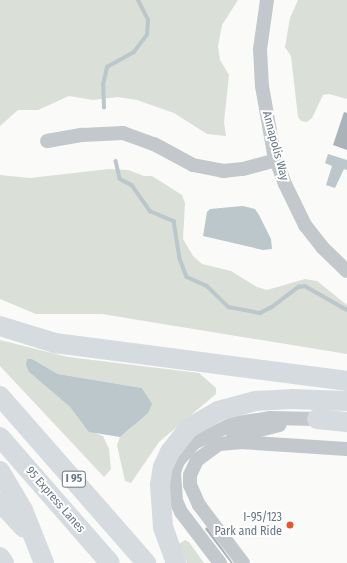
<!DOCTYPE html>
<style>
body{margin:0}
#map{position:relative;width:347px;height:563px;overflow:hidden;background:#fafaf8;font-family:"Fira Sans Condensed",sans-serif}
div>[style]{position:absolute}
[style*='--x']{left:calc(var(--x)*1px);top:calc(var(--y)*1px);width:calc(var(--w)*1px);rotate:calc(var(--a)*1deg)}
.green>*{inset:0;background:#dadfd7}
.water>*{inset:0;background:#bbc7cb}
.stream>*{height:3.5px;margin:-1.75px;padding:0 1.75px;transform-origin:1.75px;border-radius:1.75px;background:#bbc7cb}
.building>*{inset:0;background:#aab3b9}
.minor>*{height:14px;margin:-7px;padding:0 7px;transform-origin:7px;border-radius:7px;background:#c3c8cc}
.highway>*{height:20px;margin:-10px;padding:0 10px;transform-origin:10px;border-radius:10px;background:#d6dbdf}
.dots>*{width:11px;height:11px;translate:-50% -50%;box-sizing:border-box;border:2px solid #fff;border-radius:50%}
span{translate:-50% -50%;white-space:nowrap;text-align:center;line-height:1.15;-webkit-text-stroke:4px #fff;paint-order:stroke}
.shield-label span{padding:1px 3px;background:#fff;border:1px solid;border-radius:3px;-webkit-text-stroke-width:0}
.shield-label{font-size:11px;color:#657683;font-weight:700}
.street-label{font-size:12px;color:#657683}
.poi-label{font-size:12px;color:#657683}
.right{translate:-100% -50%;text-align:right}
</style>
<div id="map">
<div class="green">
<div style="clip-path:polygon(0 0,238px 0,222px 25px,218px 46px,220px 60px,229px 75px,224px 122px,226px 136px,207px 134px,174px 113px,137px 100px,118px 97px,93px 100px,69px 96px,38px 110px,18px 110px,0 126px)"></div>
<div style="clip-path:polygon(298px 0,347px 0,347px 99px,329px 94px,323px 95px,312px 118px,307px 122px,301px 121px,298px 117px,291px 56px,285px 47px,290px 18px)"></div>
<div style="clip-path:polygon(109px 169px,128px 170px,144px 176px,152px 176px,182px 195px,185px 203px,183px 239px,193px 256px,202px 264px,231px 271px,257px 287px,267px 290px,305px 279px,317px 281px,347px 305px,347px 354px,102px 314px,36px 314px,0 299px,0 175px,30px 178px)"></div>
<div style="clip-path:polygon(0 340px,68px 357px,199px 373px,216px 388px,216px 394px,159px 442px,131px 483px,125px 481px,117px 445px,120px 437px,133px 426px,146px 394px,142px 388px,58px 374px,32px 359px,26px 366px,29px 372px,70px 407px,89px 431px,103px 436px,109px 449px,111px 469px,104px 477px,0 366px)"></div>
<div style="clip-path:polygon(185px 540px,189px 542px,204px 563px,187px 563px,179px 544px)"></div>
</div>
<div class="water">
<div style="clip-path:polygon(328px 154px,347px 160px,347px 170px,344px 169px,335px 188px,326px 185px,332px 166px,325px 163px)"></div>
<div style="clip-path:polygon(243px 206px,255px 209px,259px 215px,271px 239px,272px 249px,263px 250px,203px 236px,207px 212px,210px 209px)"></div>
<div style="clip-path:polygon(27px 359px,32px 359px,58px 374px,142px 388px,152px 404px,148px 413px,120px 437px,89px 432px,70px 407px,29px 372px,26px 366px)"></div>
</div>
<div class="stream">
<div style="--x:104;--y:108;--w:23;--a:-92"></div>
<div style="--x:103;--y:85;--w:18;--a:-77"></div>
<div style="--x:107;--y:67;--w:31;--a:-29"></div>
<div style="--x:134;--y:52;--w:21;--a:-53"></div>
<div style="--x:147;--y:35;--w:15;--a:-86"></div>
<div style="--x:148;--y:20;--w:22;--a:-117"></div>
<div style="--x:116;--y:161;--w:18;--a:77"></div>
<div style="--x:120;--y:179;--w:13;--a:27"></div>
<div style="--x:132;--y:185;--w:32;--a:55"></div>
<div style="--x:150;--y:211;--w:26;--a:23"></div>
<div style="--x:174;--y:221;--w:38;--a:81"></div>
<div style="--x:180;--y:259;--w:19;--a:69"></div>
<div style="--x:187;--y:277;--w:22;--a:24"></div>
<div style="--x:207;--y:286;--w:30;--a:44"></div>
<div style="--x:229;--y:307;--w:32;--a:11"></div>
<div style="--x:260;--y:313;--w:13;--a:-27"></div>
<div style="--x:272;--y:307;--w:34;--a:-37"></div>
<div style="--x:299;--y:287;--w:6;--a:-9"></div>
<div style="--x:305;--y:286;--w:48;--a:29.7"></div>
</div>
<div class="building">
<div style="clip-path:polygon(344px 112px,347px 113px,347px 150px,333px 145px)"></div>
<div style="clip-path:polygon(207px 527px,233px 563px,231px 563px,205px 529px)"></div>
</div>
<div class="minor">
<div style="--x:267;--y:0;--w:49;--a:98.1"></div>
<div style="--x:260;--y:49;--w:37;--a:87"></div>
<div style="--x:262;--y:86;--w:69;--a:80"></div>
<div style="--x:274;--y:154;--w:32;--a:70"></div>
<div style="--x:285;--y:184;--w:46;--a:64"></div>
<div style="--x:305;--y:225;--w:29;--a:52"></div>
<div style="--x:323;--y:248;--w:33;--a:44"></div>
<div style="--x:47;--y:141;--w:36;--a:-10"></div>
<div style="--x:82;--y:135;--w:41;--a:-2.8"></div>
<div style="--x:123;--y:133;--w:33;--a:20"></div>
<div style="--x:154;--y:144;--w:44;--a:28.3"></div>
<div style="--x:193;--y:165;--w:31;--a:11"></div>
<div style="--x:223;--y:171;--w:20;--a:-6"></div>
<div style="--x:243;--y:169;--w:34;--a:-15"></div>
<div style="--x:233;--y:437;--w:48;--a:-14.6"></div>
<div style="--x:220;--y:563;--w:64;--a:-127.4"></div>
<div style="--x:181;--y:512;--w:12;--a:-114"></div>
<div style="--x:176;--y:501;--w:29;--a:-94"></div>
<div style="--x:174;--y:472;--w:12;--a:-70"></div>
<div style="--x:178;--y:461;--w:24;--a:-48"></div>
<div style="--x:194;--y:443;--w:42;--a:-26.6"></div>
<div style="--x:232;--y:424;--w:38;--a:-9"></div>
<div style="--x:270;--y:418;--w:47;--a:1.2"></div>
<div style="--x:243;--y:563;--w:73;--a:-127.2"></div>
<div style="--x:199;--y:505;--w:22;--a:-114"></div>
<div style="--x:190;--y:485;--w:10;--a:-90"></div>
<div style="--x:190;--y:475;--w:17;--a:-65"></div>
<div style="--x:197;--y:460;--w:27;--a:-36"></div>
<div style="--x:219;--y:444;--w:21;--a:-5"></div>
<div style="--x:240;--y:442;--w:107;--a:3.7"></div>
</div>
<div class="highway">
<div style="--x:0;--y:326;--w:58;--a:17.2"></div>
<div style="--x:55;--y:343;--w:294;--a:7.4"></div>
<div style="--x:0;--y:396;--w:222;--a:48.8"></div>
<div style="--x:317;--y:419;--w:30;--a:6"></div>
<div style="--x:0;--y:437;--w:167;--a:48.9"></div>
<div style="--x:0;--y:471;--w:45;--a:59.5"></div>
<div style="--x:23;--y:510;--w:57;--a:68.4"></div>
<div style="--x:0;--y:502;--w:35;--a:47"></div>
<div style="--x:0;--y:557;--w:7;--a:56"></div>
<div style="--x:176;--y:563;--w:38;--a:-110"></div>
<div style="--x:163;--y:527;--w:42;--a:-94.1"></div>
<div style="--x:160;--y:485;--w:18;--a:-81"></div>
<div style="--x:163;--y:467;--w:17;--a:-65"></div>
<div style="--x:170;--y:452;--w:31;--a:-52"></div>
<div style="--x:189;--y:428;--w:34;--a:-30"></div>
<div style="--x:218;--y:411;--w:38;--a:-15"></div>
<div style="--x:255;--y:401;--w:36;--a:-3"></div>
<div style="--x:291;--y:399;--w:56;--a:2"></div>
</div>
<div class="dots">
<div style="left:290px;top:525px;background:#e4572e"></div>
</div>
<div class="shield-label">
<span style="left:74px;top:479px">I 95</span>
</div>
<div class="street-label">
<span style="left:275px;top:146px;rotate:75deg">Annapolis Way</span>
<span style="left:55px;top:500px;rotate:49deg">95 Express Lanes</span>
</div>
<div class="poi-label">
<span class="right" style="left:282px;top:525px">I-95/123<br>Park and Ride</span>
</div>
</div>
